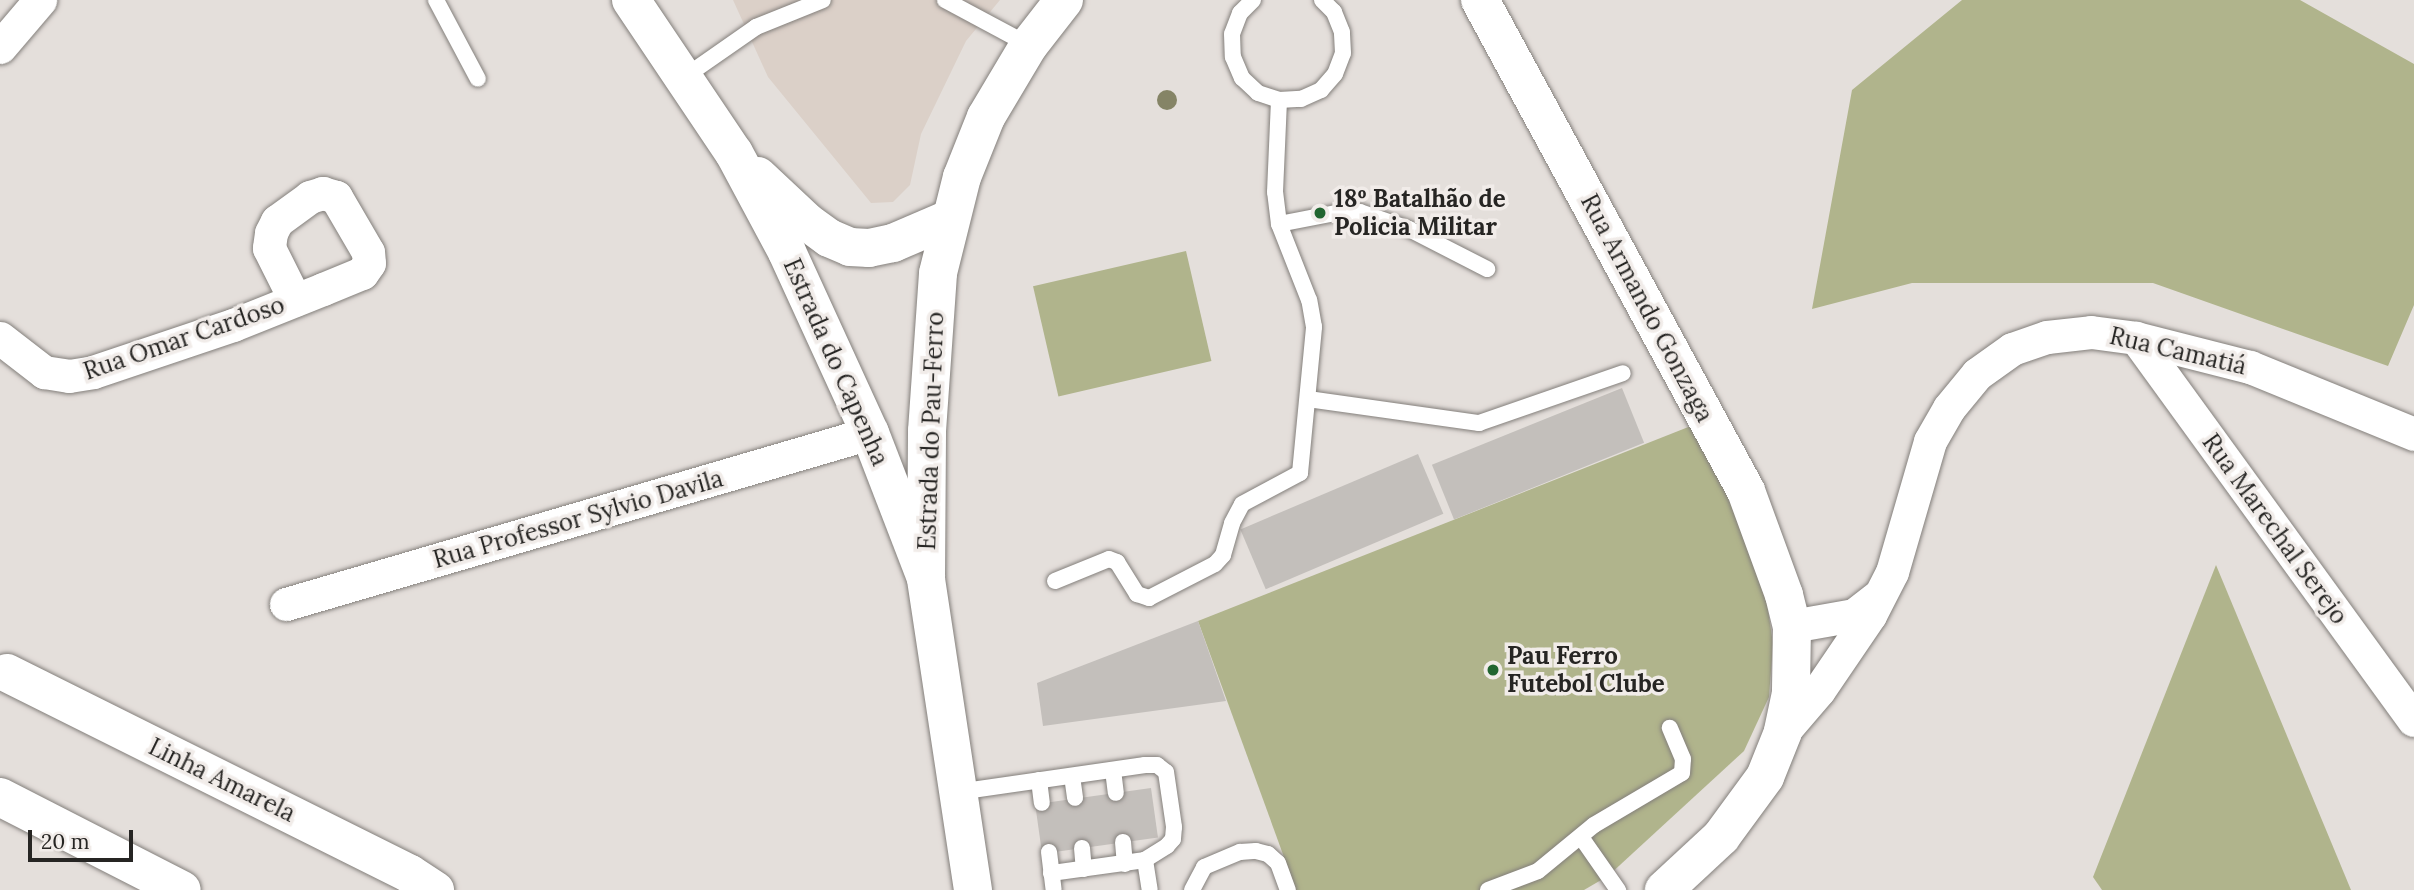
<!DOCTYPE html>
<meta charset="utf-8">
<style>
body{margin:0}
#map{position:relative;width:2414px;height:890px;overflow:hidden;background:#e4dfdb;font-family:Lora,serif}
div>[style]{position:absolute}
[style*='--x']{left:calc(var(--x)*1px);top:calc(var(--y)*1px);width:calc(var(--w)*1px);rotate:calc(var(--a)*1deg)}
.built>*{inset:0;background:#dbd0c8}
.green>*{inset:0;background:#b0b48c;transform-origin:0 0}
.building>*{inset:0;background:#c3bfbb;transform-origin:0 0}
.roads{filter:drop-shadow(0 0 2px #837f7b) drop-shadow(0 0 2px #837f7b)}
.lane>*{height:16px;margin:-8px;padding:0 8px;transform-origin:8px;border-radius:8px;background:#fff}
.street>*{height:33px;margin:-16.5px;padding:0 16.5px;transform-origin:16.5px;border-radius:16.5px;background:#fff}
.secondary>*{height:38px;margin:-19px;padding:0 19px;transform-origin:19px;border-radius:19px;background:#fff}
.primary>*{height:38px;margin:-19px;padding:0 19px;transform-origin:19px;border-radius:19px;background:#fff}
.highway>*{height:38px;margin:-19px;padding:0 19px;transform-origin:19px;border-radius:19px;background:#fff}
.trees>*{width:20px;height:20px;margin:-10px;border-radius:50%;background:#858466}
.dots>*{width:19px;height:19px;translate:-50% -50%;box-sizing:border-box;border:4px solid #f1ece9;border-radius:50%}
span{translate:-50% -50%;white-space:nowrap;text-align:center;line-height:1.15;-webkit-text-stroke:7px #f1ece9;paint-order:stroke}
.poi-label{font-size:24px;color:#262523;font-weight:700}
.left{translate:0 -50%;text-align:left}
.street-label{font-size:24px;color:#262523}
.scale{position:absolute;left:28px;top:830px;width:105px;height:32px;box-sizing:border-box;border:4px solid #262523;border-top:0;padding-left:9px;font-size:21px;line-height:24px;white-space:nowrap;color:#262523;-webkit-text-stroke:5px #f1ece9;paint-order:stroke}
</style>
<div id="map">
<div class="built">
<div style="clip-path:polygon(733px 0,1000px 0,966px 41px,921px 134px,910px 185px,893px 202px,871px 203px,768px 77px)"></div>
</div>
<div class="green">
<div style="clip-path:polygon(1962px 0,2300px 0,2414px 64px,2414px 305px,2388px 366px,2153px 283px,1912px 283px,1812px 309px,1852px 90px)"></div>
<div style="left:1186px;top:251px;width:113px;height:157px;rotate:77deg"></div>
<div style="clip-path:polygon(1701px 422px,1763px 575px,1773px 644px,1769px 697px,1744px 751px,1608px 876px,1584px 890px,1296px 890px,1198px 621px)"></div>
<div style="clip-path:polygon(2216px 565px,2351px 890px,2102px 890px,2093px 877px)"></div>
</div>
<div class="building">
<div style="left:1622px;top:388px;width:59px;height:205px;rotate:68deg"></div>
<div style="left:1418px;top:454px;width:65px;height:193px;rotate:67deg"></div>
<div style="clip-path:polygon(1198px 621px,1226px 701px,1043px 726px,1037px 683px)"></div>
<div style="left:1151px;top:788px;width:50px;height:117px;rotate:82deg"></div>
</div>
<div class="roads">
<div class="lane">
<div style="--x:436;--y:0;--w:89;--a:62"></div>
<div style="--x:945;--y:0;--w:95;--a:28.2"></div>
<div style="--x:1253;--y:0;--w:18;--a:135"></div>
<div style="--x:1240;--y:13;--w:22;--a:111"></div>
<div style="--x:1232;--y:34;--w:23;--a:88"></div>
<div style="--x:1233;--y:57;--w:23;--a:67"></div>
<div style="--x:1242;--y:78;--w:22;--a:43"></div>
<div style="--x:1258;--y:93;--w:22;--a:18"></div>
<div style="--x:1279;--y:100;--w:22;--a:-3"></div>
<div style="--x:1301;--y:99;--w:22;--a:-24"></div>
<div style="--x:1321;--y:90;--w:21;--a:-49"></div>
<div style="--x:1335;--y:74;--w:22;--a:-69"></div>
<div style="--x:1343;--y:53;--w:21;--a:-93"></div>
<div style="--x:1342;--y:32;--w:22;--a:-112"></div>
<div style="--x:1334;--y:12;--w:17;--a:-135"></div>
<div style="--x:683;--y:78;--w:89;--a:-34.9"></div>
<div style="--x:756;--y:27;--w:72;--a:-21.9"></div>
<div style="--x:1279;--y:224;--w:63;--a:-11"></div>
<div style="--x:1341;--y:212;--w:19;--a:0"></div>
<div style="--x:1360;--y:212;--w:52;--a:19.1"></div>
<div style="--x:1409;--y:229;--w:88;--a:27.1"></div>
<div style="--x:1308;--y:399;--w:173;--a:8"></div>
<div style="--x:1479;--y:423;--w:152;--a:-19.1"></div>
<div style="--x:1055;--y:581;--w:58;--a:-22.2"></div>
<div style="--x:1109;--y:559;--w:9;--a:21"></div>
<div style="--x:1117;--y:562;--w:38;--a:58"></div>
<div style="--x:1137;--y:594;--w:13;--a:18"></div>
<div style="--x:1149;--y:598;--w:74;--a:-27.3"></div>
<div style="--x:1215;--y:564;--w:12;--a:-48"></div>
<div style="--x:1223;--y:555;--w:33;--a:-74"></div>
<div style="--x:1232;--y:523;--w:21;--a:-62"></div>
<div style="--x:1242;--y:504;--w:66;--a:-28.1"></div>
<div style="--x:1300;--y:473;--w:147;--a:-84.5"></div>
<div style="--x:1314;--y:327;--w:27;--a:-100"></div>
<div style="--x:1309;--y:300;--w:82;--a:-111.5"></div>
<div style="--x:1279;--y:224;--w:32;--a:-97"></div>
<div style="--x:1275;--y:192;--w:92;--a:-87.5"></div>
<div style="--x:1113;--y:770;--w:23;--a:83"></div>
<div style="--x:1072;--y:776;--w:22;--a:82"></div>
<div style="--x:1039;--y:780;--w:23;--a:83"></div>
<div style="--x:958;--y:792;--w:189;--a:-8.2"></div>
<div style="--x:1145;--y:765;--w:12;--a:0"></div>
<div style="--x:1157;--y:765;--w:11;--a:38"></div>
<div style="--x:1166;--y:772;--w:56;--a:81.7"></div>
<div style="--x:1174;--y:827;--w:12;--a:95"></div>
<div style="--x:1173;--y:839;--w:9;--a:131"></div>
<div style="--x:1167;--y:846;--w:26;--a:148"></div>
<div style="--x:1145;--y:860;--w:95;--a:172.1"></div>
<div style="--x:1581;--y:837;--w:65;--a:55.1"></div>
<div style="--x:1123;--y:842;--w:22;--a:85"></div>
<div style="--x:1082;--y:848;--w:21;--a:85"></div>
<div style="--x:1049;--y:852;--w:38;--a:83"></div>
<div style="--x:1145;--y:860;--w:30;--a:81"></div>
<div style="--x:1192;--y:890;--w:26;--a:-62"></div>
<div style="--x:1204;--y:867;--w:39;--a:-23"></div>
<div style="--x:1240;--y:852;--w:16;--a:-4"></div>
<div style="--x:1256;--y:851;--w:12;--a:14"></div>
<div style="--x:1268;--y:854;--w:13;--a:42"></div>
<div style="--x:1278;--y:863;--w:29;--a:70"></div>
<div style="--x:1488;--y:890;--w:53;--a:-20.8"></div>
<div style="--x:1538;--y:871;--w:72;--a:-39.4"></div>
<div style="--x:1594;--y:825;--w:102;--a:-30.6"></div>
<div style="--x:1682;--y:773;--w:14;--a:-86"></div>
<div style="--x:1683;--y:759;--w:34;--a:-113"></div>
</div>
<div class="street">
<div style="--x:0;--y:47;--w:62;--a:-49.6"></div>
<div style="--x:0;--y:338;--w:56;--a:37.7"></div>
<div style="--x:44;--y:372;--w:25;--a:9"></div>
<div style="--x:69;--y:376;--w:24;--a:-9"></div>
<div style="--x:93;--y:372;--w:148;--a:-18.6"></div>
<div style="--x:233;--y:325;--w:97;--a:-21.8"></div>
<div style="--x:323;--y:289;--w:42;--a:-22.3"></div>
<div style="--x:362;--y:273;--w:12;--a:-55"></div>
<div style="--x:369;--y:263;--w:11;--a:-95"></div>
<div style="--x:368;--y:252;--w:64;--a:-120.2"></div>
<div style="--x:336;--y:197;--w:14;--a:-163"></div>
<div style="--x:323;--y:193;--w:14;--a:163"></div>
<div style="--x:310;--y:197;--w:41;--a:144"></div>
<div style="--x:277;--y:221;--w:13;--a:117"></div>
<div style="--x:271;--y:233;--w:15;--a:98"></div>
<div style="--x:269;--y:248;--w:58;--a:63.4"></div>
<div style="--x:2136;--y:338;--w:472;--a:54"></div>
<div style="--x:286;--y:604;--w:609;--a:-16.32"></div>
<div style="--x:1792;--y:626;--w:63;--a:-10.1"></div>
<div style="--x:1854;--y:615;--w:29;--a:-38"></div>
<div style="--x:1783;--y:732;--w:55;--a:-49.4"></div>
<div style="--x:1819;--y:690;--w:91;--a:-55.8"></div>
<div style="--x:1870;--y:615;--w:48;--a:-62.9"></div>
<div style="--x:1892;--y:572;--w:136;--a:-73.8"></div>
<div style="--x:1930;--y:441;--w:38;--a:-60"></div>
<div style="--x:1949;--y:408;--w:44;--a:-50.5"></div>
<div style="--x:1977;--y:374;--w:43;--a:-35.5"></div>
<div style="--x:2012;--y:349;--w:37;--a:-19"></div>
<div style="--x:2047;--y:337;--w:44;--a:-6.5"></div>
<div style="--x:2091;--y:332;--w:45;--a:7.6"></div>
<div style="--x:2136;--y:338;--w:118;--a:14.3"></div>
<div style="--x:2250;--y:367;--w:177;--a:22.2"></div>
</div>
<div class="secondary">
<div style="--x:631;--y:0;--w:184;--a:56.1"></div>
<div style="--x:734;--y:153;--w:112;--a:61.8"></div>
<div style="--x:787;--y:252;--w:199;--a:65.4"></div>
<div style="--x:870;--y:433;--w:155;--a:68.9"></div>
<div style="--x:758;--y:176;--w:67;--a:43.2"></div>
<div style="--x:807;--y:222;--w:27;--a:36"></div>
<div style="--x:829;--y:238;--w:23;--a:23"></div>
<div style="--x:850;--y:247;--w:19;--a:3"></div>
<div style="--x:869;--y:248;--w:25;--a:-12"></div>
<div style="--x:893;--y:243;--w:61;--a:-23.2"></div>
</div>
<div class="primary">
<div style="--x:1480;--y:0;--w:558;--a:61.55"></div>
<div style="--x:1746;--y:491;--w:111;--a:69.9"></div>
<div style="--x:1784;--y:595;--w:32;--a:76"></div>
<div style="--x:1792;--y:626;--w:67;--a:90.9"></div>
<div style="--x:1791;--y:693;--w:40;--a:102"></div>
<div style="--x:1783;--y:732;--w:48;--a:111.8"></div>
<div style="--x:1765;--y:777;--w:74;--a:126.3"></div>
<div style="--x:1721;--y:837;--w:78;--a:137.1"></div>
<div style="--x:973;--y:890;--w:316;--a:-98.6"></div>
<div style="--x:926;--y:578;--w:147;--a:-89.6"></div>
<div style="--x:927;--y:431;--w:158;--a:-86"></div>
<div style="--x:938;--y:273;--w:99;--a:-76"></div>
<div style="--x:962;--y:177;--w:65;--a:-68.2"></div>
<div style="--x:986;--y:117;--w:84;--a:-59.2"></div>
<div style="--x:1029;--y:45;--w:57;--a:-52.1"></div>
</div>
<div class="highway">
<div style="--x:7;--y:673;--w:450;--a:26.5"></div>
<div style="--x:410;--y:874;--w:30;--a:33"></div>
<div style="--x:0;--y:797;--w:204;--a:27.1"></div>
</div>
</div>
<div class="trees">
<div style="left:1167px;top:100px"></div>
</div>
<div class="dots">
<div style="left:1320px;top:213px;background:#216530"></div>
<div style="left:1493px;top:670px;background:#216530"></div>
</div>
<div class="poi-label">
<span class="left" style="left:1334px;top:213px">18º Batalhão de<br>Policia Militar</span>
<span class="left" style="left:1507px;top:670px">Pau Ferro<br>Futebol Clube</span>
</div>
<div class="street-label">
<span style="left:1647px;top:308px;rotate:62deg">Rua Armando Gonzaga</span>
<span style="left:184px;top:338px;rotate:-19deg">Rua Omar Cardoso</span>
<span style="left:2178px;top:351px;rotate:13deg">Rua Camatiá</span>
<span style="left:836px;top:362px;rotate:66deg">Estrada do Capenha</span>
<span style="left:931px;top:431px;rotate:-88deg">Estrada do Pau-Ferro</span>
<span style="left:578px;top:519px;rotate:-16deg">Rua Professor Sylvio Davila</span>
<span style="left:2275px;top:529px;rotate:54deg">Rua Marechal Serejo</span>
<span style="left:222px;top:780px;rotate:26deg">Linha Amarela</span>
</div>
<div class="scale">20 m</div>
</div>
